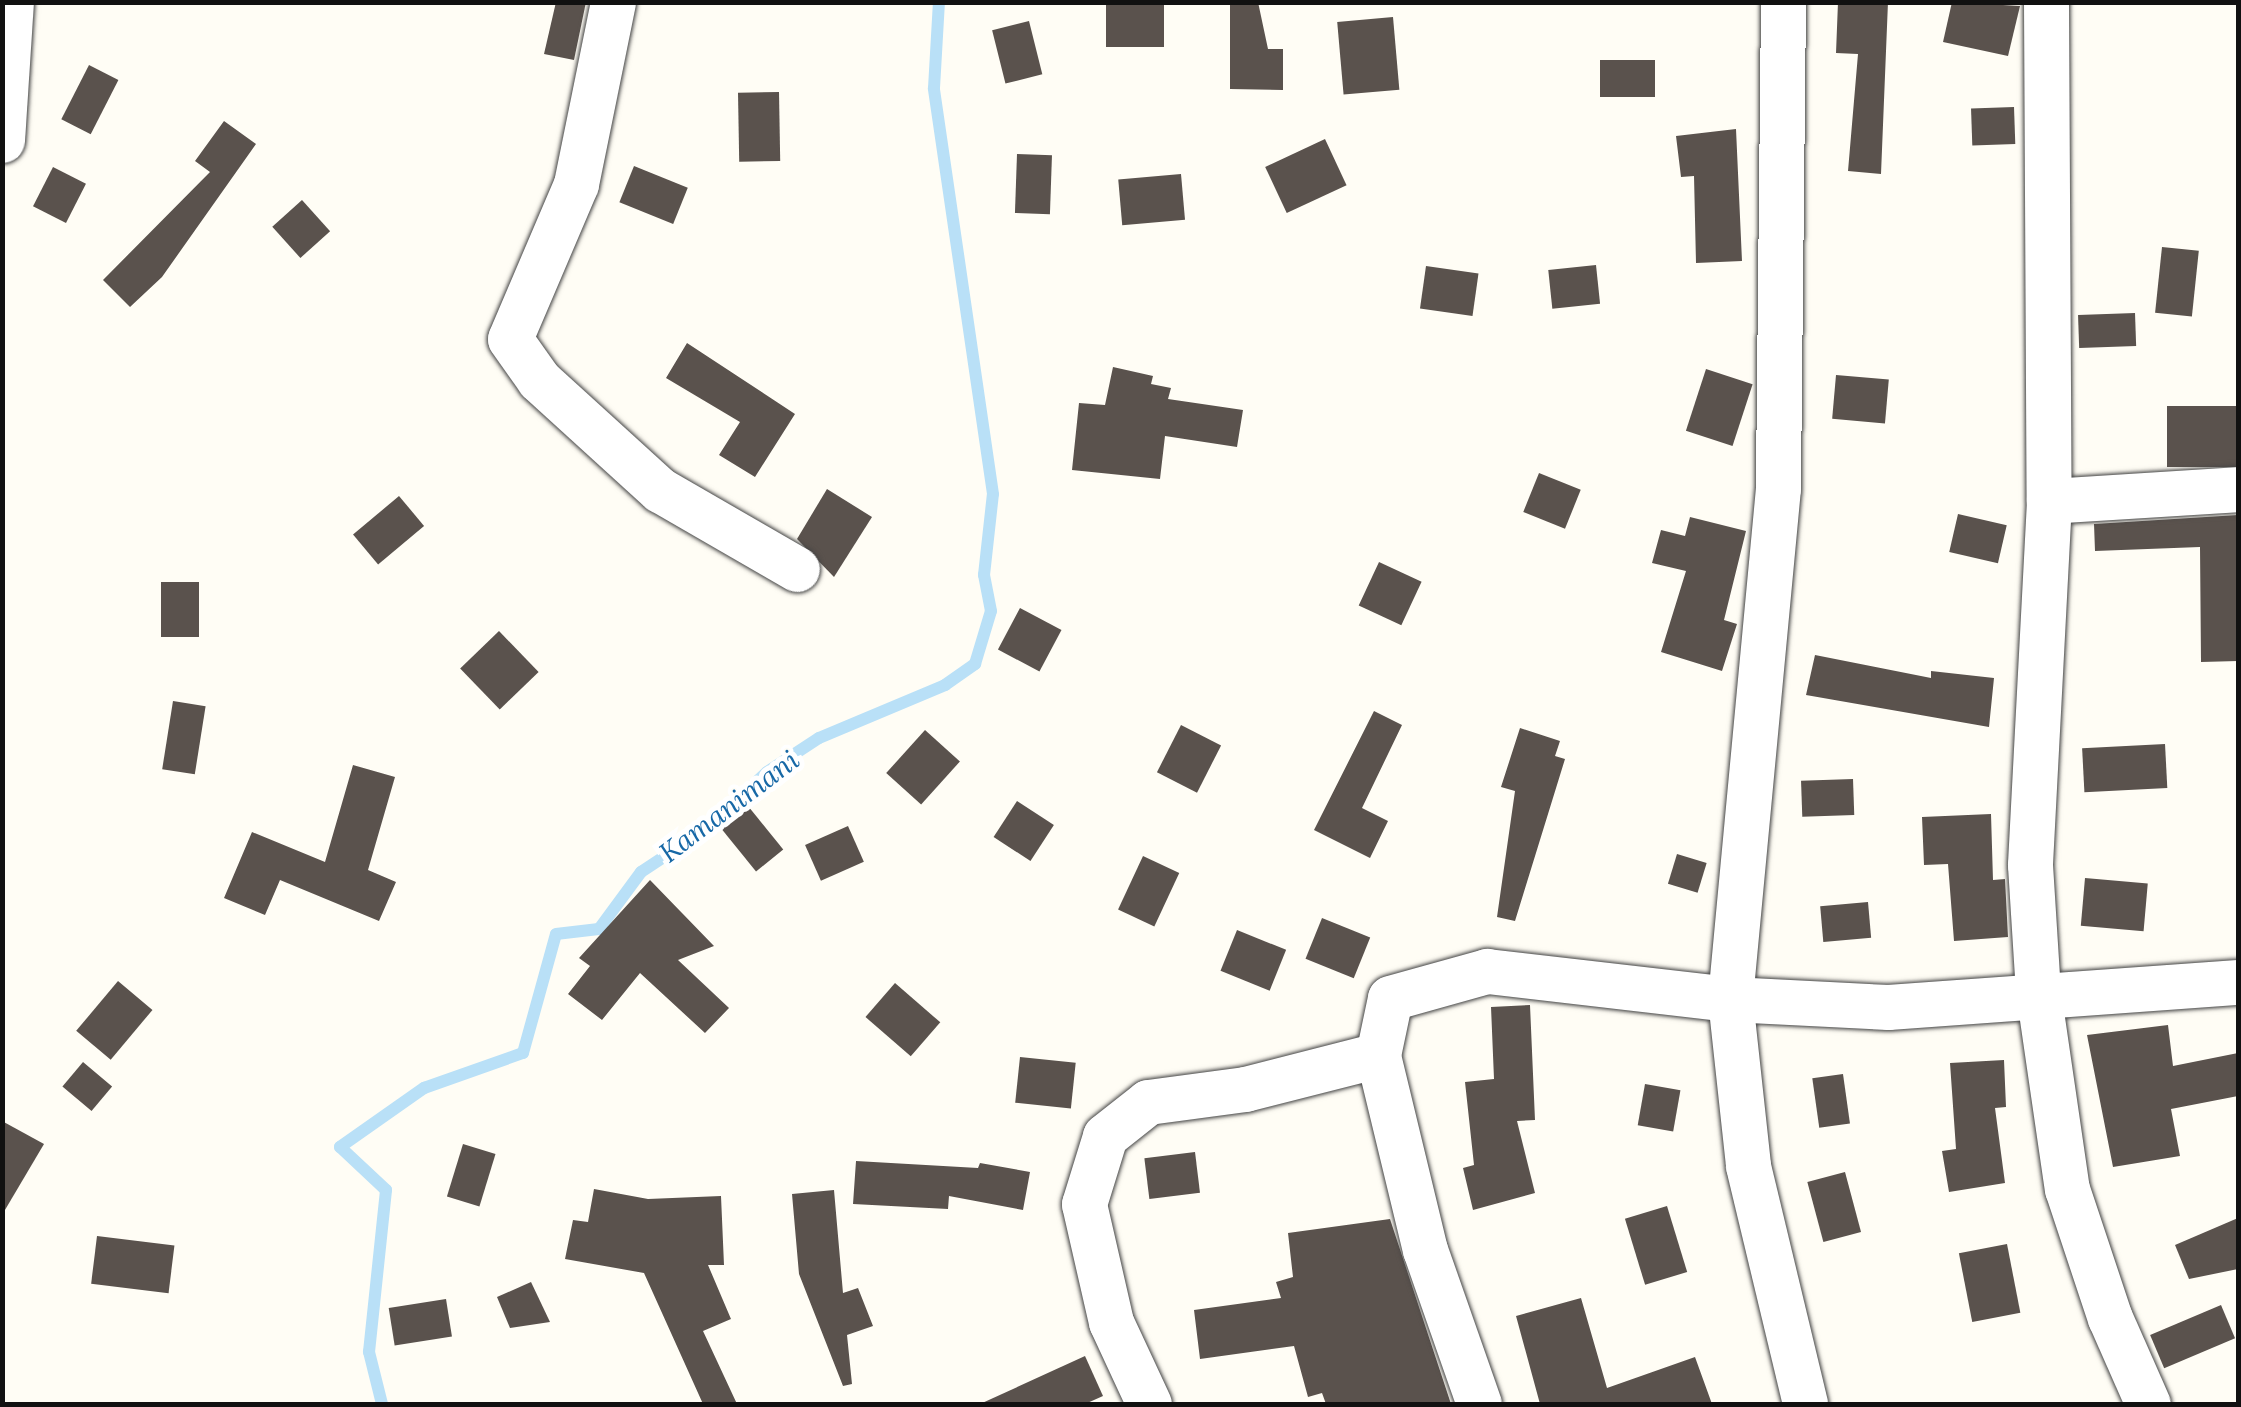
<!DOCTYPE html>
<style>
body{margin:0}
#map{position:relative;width:2241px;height:1407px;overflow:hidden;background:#fffdf5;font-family:Lora,serif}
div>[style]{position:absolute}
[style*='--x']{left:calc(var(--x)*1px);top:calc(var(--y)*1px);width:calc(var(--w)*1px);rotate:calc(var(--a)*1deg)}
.stream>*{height:12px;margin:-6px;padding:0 6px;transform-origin:6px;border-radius:6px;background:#b9e0f7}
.building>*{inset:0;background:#5a524d;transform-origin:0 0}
.roads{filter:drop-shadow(0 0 2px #444) drop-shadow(0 0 2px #444)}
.street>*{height:45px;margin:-22.5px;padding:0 22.5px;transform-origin:22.5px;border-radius:22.5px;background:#fff}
span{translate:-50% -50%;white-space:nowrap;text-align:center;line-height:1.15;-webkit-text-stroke:10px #fff;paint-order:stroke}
.water-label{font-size:28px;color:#1768a6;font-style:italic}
.frame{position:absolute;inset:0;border:5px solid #111;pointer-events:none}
</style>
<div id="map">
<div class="stream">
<div style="--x:382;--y:1404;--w:54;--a:-104"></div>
<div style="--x:369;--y:1352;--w:163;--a:-84"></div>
<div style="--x:386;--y:1190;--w:63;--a:-136.9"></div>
<div style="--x:340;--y:1147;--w:103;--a:-35.1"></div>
<div style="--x:424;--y:1088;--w:105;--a:-19.5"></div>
<div style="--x:523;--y:1053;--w:123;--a:-74.5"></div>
<div style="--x:556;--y:934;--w:43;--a:-6.6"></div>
<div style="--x:599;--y:929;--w:71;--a:-53.6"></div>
<div style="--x:641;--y:872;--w:78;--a:-33.5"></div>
<div style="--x:706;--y:829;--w:83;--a:-43.1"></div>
<div style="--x:767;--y:772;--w:62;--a:-33.2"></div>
<div style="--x:819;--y:738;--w:137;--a:-22.8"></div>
<div style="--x:945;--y:685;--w:37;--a:-35"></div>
<div style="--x:975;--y:664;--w:55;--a:-73.2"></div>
<div style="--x:991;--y:611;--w:37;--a:-101"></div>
<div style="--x:984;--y:575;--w:81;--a:-83.7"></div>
<div style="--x:993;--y:494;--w:410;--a:-98.3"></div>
<div style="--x:934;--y:88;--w:86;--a:-86.7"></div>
</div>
<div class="building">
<div style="clip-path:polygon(556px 2px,586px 2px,574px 60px,544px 54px)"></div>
<div style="left:1106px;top:2px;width:58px;height:45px"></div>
<div style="clip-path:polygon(1230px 2px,1258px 2px,1268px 49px,1283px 49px,1283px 90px,1230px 89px)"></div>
<div style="clip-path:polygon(1838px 2px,1888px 2px,1881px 174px,1848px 171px,1858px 54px,1836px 53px)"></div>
<div style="clip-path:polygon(1952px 2px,2020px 6px,2008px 56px,1943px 42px)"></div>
<div style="left:1393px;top:17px;width:73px;height:56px;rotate:85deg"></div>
<div style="left:1029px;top:21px;width:55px;height:38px;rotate:76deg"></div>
<div style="left:1600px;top:60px;width:55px;height:37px"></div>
<div style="left:89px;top:65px;width:33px;height:61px;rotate:27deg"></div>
<div style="left:779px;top:92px;width:69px;height:41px;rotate:89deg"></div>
<div style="left:2014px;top:107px;width:37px;height:43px;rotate:88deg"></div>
<div style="clip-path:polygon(224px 121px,256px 144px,162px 277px,130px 307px,103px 280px,210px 172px,195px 161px)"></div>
<div style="clip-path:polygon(1736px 129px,1742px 261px,1696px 263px,1694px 176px,1681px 177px,1676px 136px)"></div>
<div style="left:1325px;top:139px;width:51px;height:66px;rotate:65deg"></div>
<div style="left:1017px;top:154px;width:35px;height:59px;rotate:2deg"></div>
<div style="left:634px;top:166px;width:58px;height:39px;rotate:22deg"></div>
<div style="left:53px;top:167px;width:37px;height:44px;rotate:27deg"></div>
<div style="left:1181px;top:174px;width:46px;height:63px;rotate:85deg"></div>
<div style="left:302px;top:200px;width:42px;height:40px;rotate:48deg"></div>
<div style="left:2162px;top:247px;width:37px;height:66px;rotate:6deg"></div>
<div style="left:1596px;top:265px;width:39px;height:48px;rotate:84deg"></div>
<div style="left:1426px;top:266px;width:53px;height:43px;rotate:8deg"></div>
<div style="left:2135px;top:313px;width:33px;height:57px;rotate:88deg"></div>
<div style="clip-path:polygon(687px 343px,795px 414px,755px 477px,719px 455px,740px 422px,666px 378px)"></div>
<div style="clip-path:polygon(1113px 367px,1153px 376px,1151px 384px,1171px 388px,1168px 399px,1243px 410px,1237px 447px,1165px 436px,1160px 479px,1072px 470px,1079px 403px,1105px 405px)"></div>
<div style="left:1706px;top:369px;width:49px;height:65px;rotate:18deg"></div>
<div style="left:1836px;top:375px;width:53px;height:44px;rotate:5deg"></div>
<div style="left:2167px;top:406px;width:71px;height:61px"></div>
<div style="left:1539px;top:473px;width:45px;height:42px;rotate:22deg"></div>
<div style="clip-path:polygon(827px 489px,872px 517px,834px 577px,797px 539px)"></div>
<div style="left:399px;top:496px;width:39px;height:60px;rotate:50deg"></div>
<div style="left:1958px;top:514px;width:50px;height:39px;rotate:13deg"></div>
<div style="clip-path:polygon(2238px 515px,2238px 661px,2201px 662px,2200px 547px,2095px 551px,2094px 524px)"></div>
<div style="clip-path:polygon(1690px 517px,1746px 531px,1724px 620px,1737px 624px,1722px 671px,1661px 652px,1686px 571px,1652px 563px,1661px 530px,1685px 536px)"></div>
<div style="left:1379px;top:562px;width:47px;height:48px;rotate:25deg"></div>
<div style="left:161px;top:582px;width:38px;height:55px"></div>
<div style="left:1020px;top:608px;width:47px;height:47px;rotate:28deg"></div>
<div style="left:499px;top:631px;width:57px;height:54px;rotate:46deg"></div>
<div style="clip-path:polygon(1815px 655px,1931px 678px,1931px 671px,1994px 678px,1989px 727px,1806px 695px)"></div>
<div style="left:173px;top:701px;width:33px;height:69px;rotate:9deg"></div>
<div style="clip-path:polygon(1374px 711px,1402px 725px,1362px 808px,1388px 821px,1370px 858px,1314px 830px)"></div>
<div style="left:1181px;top:725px;width:45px;height:53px;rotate:27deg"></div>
<div style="clip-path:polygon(1520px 728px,1560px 741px,1555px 756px,1565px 759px,1515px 921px,1497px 917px,1515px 791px,1501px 787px)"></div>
<div style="left:925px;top:730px;width:47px;height:58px;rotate:42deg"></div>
<div style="left:2165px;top:744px;width:44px;height:83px;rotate:87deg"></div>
<div style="clip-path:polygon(353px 765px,395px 777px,368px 870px,396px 882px,379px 921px,280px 880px,265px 915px,224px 898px,252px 832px,325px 862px)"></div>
<div style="left:1853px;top:779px;width:36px;height:52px;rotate:88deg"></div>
<div style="left:1017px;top:801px;width:44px;height:43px;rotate:33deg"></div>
<div style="left:748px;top:806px;width:56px;height:35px;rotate:51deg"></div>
<div style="clip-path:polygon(1991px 814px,1993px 880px,2005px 879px,2008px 937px,1954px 941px,1948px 864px,1924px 865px,1922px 817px)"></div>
<div style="left:848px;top:826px;width:39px;height:47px;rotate:66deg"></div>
<div style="left:1677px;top:854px;width:31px;height:31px;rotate:17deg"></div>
<div style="left:1143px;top:856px;width:40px;height:59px;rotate:25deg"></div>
<div style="left:2085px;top:878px;width:63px;height:48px;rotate:5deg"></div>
<div style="clip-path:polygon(650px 880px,714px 946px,678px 960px,729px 1008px,705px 1033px,640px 973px,602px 1020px,568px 994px,590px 966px,579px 958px)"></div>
<div style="left:1868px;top:902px;width:36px;height:48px;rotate:85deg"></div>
<div style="left:1322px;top:918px;width:52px;height:44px;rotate:22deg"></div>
<div style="left:1237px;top:930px;width:53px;height:44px;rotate:22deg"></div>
<div style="left:118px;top:981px;width:45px;height:65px;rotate:40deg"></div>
<div style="left:895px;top:983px;width:60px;height:45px;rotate:41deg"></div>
<div style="clip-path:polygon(1530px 1005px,1535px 1120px,1517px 1121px,1535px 1193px,1473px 1210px,1463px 1168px,1474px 1165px,1465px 1082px,1494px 1079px,1491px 1007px)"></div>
<div style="clip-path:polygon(2168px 1025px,2173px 1066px,2238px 1053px,2238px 1096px,2171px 1109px,2180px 1156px,2113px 1167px,2087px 1035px)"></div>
<div style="left:1020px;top:1057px;width:56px;height:46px;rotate:6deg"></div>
<div style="clip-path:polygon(2004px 1060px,2006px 1107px,1995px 1108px,2005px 1183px,1949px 1192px,1942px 1151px,1956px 1149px,1950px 1063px)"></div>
<div style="left:83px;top:1062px;width:38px;height:32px;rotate:40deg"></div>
<div style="left:1843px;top:1074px;width:50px;height:31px;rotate:82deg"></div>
<div style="left:1645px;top:1084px;width:36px;height:42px;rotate:10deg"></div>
<div style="clip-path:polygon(2px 1121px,44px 1144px,2px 1215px)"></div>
<div style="left:463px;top:1144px;width:34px;height:55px;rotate:17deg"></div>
<div style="left:1195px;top:1152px;width:41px;height:51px;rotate:83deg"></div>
<div style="clip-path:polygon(856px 1161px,978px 1168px,980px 1163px,1030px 1172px,1023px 1210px,949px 1196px,948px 1209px,853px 1204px)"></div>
<div style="left:1845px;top:1172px;width:62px;height:39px;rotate:75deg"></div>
<div style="clip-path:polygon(594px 1189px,648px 1199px,721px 1196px,724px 1265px,708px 1265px,731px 1319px,703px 1331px,737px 1404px,703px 1404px,644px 1273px,565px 1259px,573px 1220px,588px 1222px)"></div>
<div style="clip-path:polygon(834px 1190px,843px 1293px,858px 1288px,873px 1326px,847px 1335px,852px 1384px,843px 1386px,799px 1274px,792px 1194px)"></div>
<div style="left:1667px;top:1206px;width:69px;height:44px;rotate:73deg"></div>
<div style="clip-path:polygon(2238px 1218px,2238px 1269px,2189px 1279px,2175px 1245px)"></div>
<div style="clip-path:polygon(1390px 1219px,1451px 1404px,1326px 1404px,1322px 1393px,1308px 1397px,1294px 1346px,1200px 1359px,1194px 1310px,1281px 1298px,1276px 1282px,1293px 1277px,1288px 1233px)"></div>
<div style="left:97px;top:1236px;width:78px;height:48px;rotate:7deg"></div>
<div style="left:2007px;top:1244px;width:70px;height:49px;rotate:79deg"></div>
<div style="clip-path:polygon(531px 1282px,550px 1322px,510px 1328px,497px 1297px)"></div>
<div style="clip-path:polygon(1581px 1298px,1607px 1388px,1695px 1357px,1712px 1404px,1540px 1404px,1516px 1316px)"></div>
<div style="left:446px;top:1299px;width:38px;height:58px;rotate:81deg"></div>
<div style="left:2221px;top:1305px;width:36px;height:77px;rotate:67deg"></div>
<div style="clip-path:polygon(1085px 1356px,1103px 1396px,1085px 1404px,980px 1404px)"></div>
</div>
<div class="roads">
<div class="street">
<div style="--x:613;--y:2;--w:186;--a:101.5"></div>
<div style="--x:576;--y:184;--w:168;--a:113.1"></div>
<div style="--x:510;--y:339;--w:50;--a:54.7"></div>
<div style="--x:539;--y:380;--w:164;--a:42.3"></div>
<div style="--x:660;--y:490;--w:158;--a:30"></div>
<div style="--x:1783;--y:2;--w:486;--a:90.6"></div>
<div style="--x:1778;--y:488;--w:513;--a:95.37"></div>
<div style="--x:1730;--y:999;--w:168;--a:83.8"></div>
<div style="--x:1748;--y:1166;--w:245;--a:76.5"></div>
<div style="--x:2046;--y:2;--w:499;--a:89.7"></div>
<div style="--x:2049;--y:501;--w:364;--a:93"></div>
<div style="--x:2030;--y:865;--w:126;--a:86.4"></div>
<div style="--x:2038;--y:991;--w:200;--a:81.7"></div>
<div style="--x:2067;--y:1189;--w:136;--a:71.6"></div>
<div style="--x:2110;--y:1318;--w:94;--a:66.2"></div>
<div style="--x:2;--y:140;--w:138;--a:-86.3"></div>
<div style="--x:2049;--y:501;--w:189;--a:-3.6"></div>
<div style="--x:1149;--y:1404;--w:90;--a:-114.9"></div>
<div style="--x:1111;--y:1322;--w:121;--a:-102.9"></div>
<div style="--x:1084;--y:1204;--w:71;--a:-72.8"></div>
<div style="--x:1105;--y:1136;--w:55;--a:-38.3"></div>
<div style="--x:1148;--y:1102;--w:98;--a:-7.6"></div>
<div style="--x:1245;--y:1089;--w:137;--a:-14.3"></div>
<div style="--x:1479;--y:1404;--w:163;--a:-109.3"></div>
<div style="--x:1425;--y:1250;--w:201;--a:-103.6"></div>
<div style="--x:1378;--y:1055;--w:58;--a:-78.1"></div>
<div style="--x:1390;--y:998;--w:101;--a:-15.6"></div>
<div style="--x:1487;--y:971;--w:245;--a:6.6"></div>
<div style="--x:1730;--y:999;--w:158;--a:2.9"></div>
<div style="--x:1888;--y:1007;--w:351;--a:-4.1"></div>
</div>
</div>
<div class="water-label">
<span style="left:729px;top:806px;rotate:-37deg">Kamanimani</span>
</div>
<div class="frame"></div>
</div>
